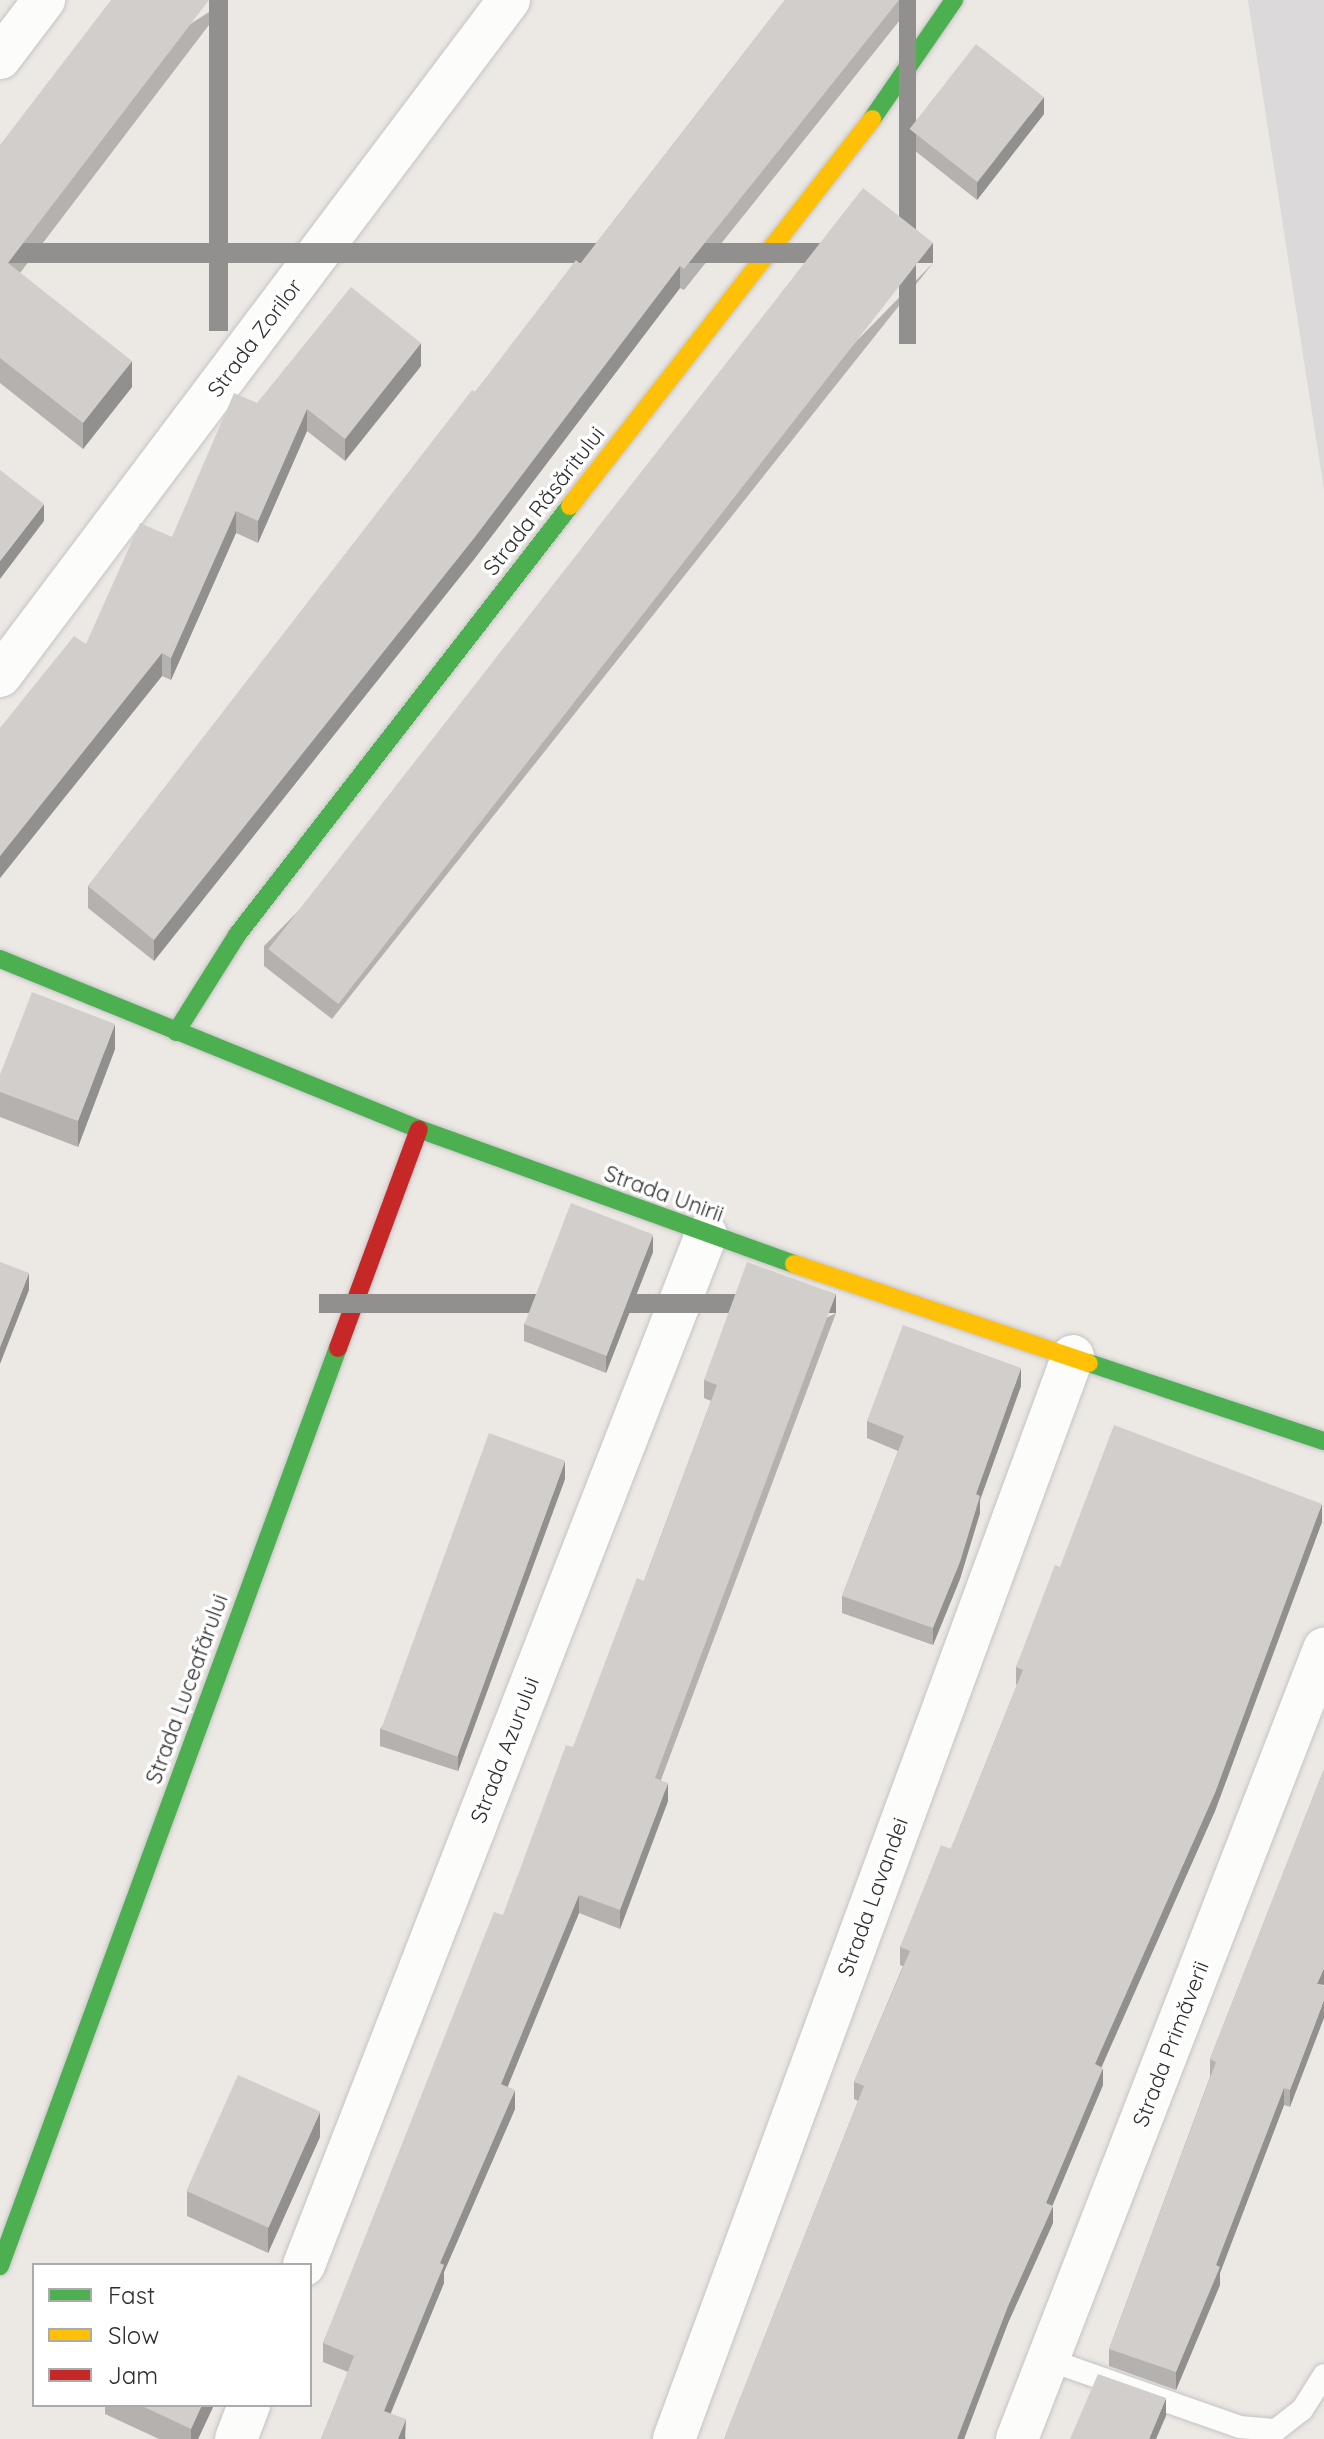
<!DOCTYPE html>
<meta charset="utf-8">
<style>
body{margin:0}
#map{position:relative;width:1324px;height:2439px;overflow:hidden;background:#ece8e4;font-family:Quicksand,sans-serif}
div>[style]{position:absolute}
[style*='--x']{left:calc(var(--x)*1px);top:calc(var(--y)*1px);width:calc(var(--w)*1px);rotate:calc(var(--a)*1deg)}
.industrial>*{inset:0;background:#dcd9db}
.roads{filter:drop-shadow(0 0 2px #c5c4c5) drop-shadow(0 0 2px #c5c4c5)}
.lane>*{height:22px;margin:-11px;padding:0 11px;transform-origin:11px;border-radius:11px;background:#fcfcfb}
.street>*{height:42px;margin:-21px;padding:0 21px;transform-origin:21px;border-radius:21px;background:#fcfcfb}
.fast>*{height:18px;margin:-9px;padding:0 9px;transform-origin:9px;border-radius:9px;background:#4caf50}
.slow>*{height:18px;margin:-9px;padding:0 9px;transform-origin:9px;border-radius:9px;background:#ffc107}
.jam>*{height:18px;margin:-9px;padding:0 9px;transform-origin:9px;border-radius:9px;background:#c62828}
.wall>*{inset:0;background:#b4b1af}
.shaded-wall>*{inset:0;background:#92908e;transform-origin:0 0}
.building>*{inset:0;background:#d1cecb;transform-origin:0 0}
span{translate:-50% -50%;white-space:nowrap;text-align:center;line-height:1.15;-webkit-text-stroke:7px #fff;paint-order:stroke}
.street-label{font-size:22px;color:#2e2e2e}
.legend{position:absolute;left:32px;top:2263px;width:280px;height:144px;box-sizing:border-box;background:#fff;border:2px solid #ababab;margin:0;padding:10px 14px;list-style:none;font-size:24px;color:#2e2e2e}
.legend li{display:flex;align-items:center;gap:16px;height:40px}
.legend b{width:40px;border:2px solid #ababab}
</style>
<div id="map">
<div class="industrial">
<div style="clip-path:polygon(1248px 0,1324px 0,1324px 490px)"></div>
</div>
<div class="roads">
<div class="lane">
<div style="--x:1049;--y:2360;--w:202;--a:19.3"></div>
<div style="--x:1240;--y:2427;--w:36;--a:5"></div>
<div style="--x:1276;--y:2430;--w:33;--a:-38"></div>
<div style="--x:1302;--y:2410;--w:41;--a:-57.8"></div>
</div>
<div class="street">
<div style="--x:0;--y:58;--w:73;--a:-52.8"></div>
<div style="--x:0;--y:676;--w:846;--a:-53.02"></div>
<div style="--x:304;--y:2265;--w:1106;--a:-68.68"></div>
<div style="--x:236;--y:2439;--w:36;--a:-69"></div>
<div style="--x:674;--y:2439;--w:1154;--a:-69.78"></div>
<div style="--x:1017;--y:2439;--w:848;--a:-68.76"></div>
</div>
<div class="fast">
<div style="--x:872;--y:119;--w:145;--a:-55.4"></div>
<div style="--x:0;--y:959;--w:452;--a:22.1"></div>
<div style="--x:419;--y:1129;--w:399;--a:19.8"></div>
<div style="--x:176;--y:1032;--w:115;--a:-57.8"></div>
<div style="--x:237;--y:935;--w:543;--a:-52.18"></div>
<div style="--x:1089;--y:1363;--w:248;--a:18.4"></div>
<div style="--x:0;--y:2266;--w:978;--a:-69.79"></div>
</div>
<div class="slow">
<div style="--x:570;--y:506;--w:491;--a:-52"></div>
<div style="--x:794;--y:1264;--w:311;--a:18.6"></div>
</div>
<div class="jam">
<div style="--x:338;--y:1348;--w:233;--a:-69.7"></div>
</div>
</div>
<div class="wall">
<div style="clip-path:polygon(228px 0,20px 273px,132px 387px,83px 449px,0 383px,0 145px)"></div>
<div style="clip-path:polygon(785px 0,916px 0,684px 290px,680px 288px,475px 558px,154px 961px,88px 908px,88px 886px,475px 392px,580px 264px)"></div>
<div style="clip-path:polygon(1044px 114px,977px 200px,909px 146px,909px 129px)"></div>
<div style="clip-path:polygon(933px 263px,332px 1019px,264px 966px,264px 946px)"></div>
<div style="clip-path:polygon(421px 366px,345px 461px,307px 431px,258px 543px,236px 533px,171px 680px,162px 676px,0 878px,0 728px,86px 644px,172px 537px,257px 403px)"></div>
<div style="clip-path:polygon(115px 1049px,78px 1147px,0 1117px,0 1075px)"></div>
<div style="clip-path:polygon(653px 1252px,606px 1373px,524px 1341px,524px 1324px)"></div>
<div style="clip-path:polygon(836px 1313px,661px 1780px,668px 1801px,620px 1929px,579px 1913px,507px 2087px,515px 2109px,444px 2272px,444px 2283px,391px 2413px,406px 2438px,405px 2439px,321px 2439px,348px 2372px,323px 2362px,323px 2343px,644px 1581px,711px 1401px,704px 1398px,704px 1380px)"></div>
<div style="clip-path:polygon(1021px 1386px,980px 1500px,980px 1513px,960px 1579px,933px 1645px,842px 1613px,842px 1596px,898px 1451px,867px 1438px,867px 1421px)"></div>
<div style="clip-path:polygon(565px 1479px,458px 1771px,380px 1746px,380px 1729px)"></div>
<div style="clip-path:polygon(1322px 1522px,1215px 1811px,1101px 2067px,1103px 2085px,1052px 2206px,1053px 2223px,1008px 2323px,964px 2439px,724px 2439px,858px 2101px,854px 2099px,854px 2082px,903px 1966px,900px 1965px,900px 1947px,951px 1849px,1017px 1685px,1016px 1684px,1016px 1667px,1060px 1567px)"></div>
<div style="clip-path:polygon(1324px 1769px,1290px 2107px,1284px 2105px,1220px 2273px,1220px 2285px,1176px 2390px,1109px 2366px,1109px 2349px,1210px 2077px,1210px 2059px)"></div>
<div style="clip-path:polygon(320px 2137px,268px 2253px,187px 2216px,187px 2191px)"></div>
<div style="clip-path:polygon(105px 2405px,214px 2405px,198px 2439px,159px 2439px,105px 2414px)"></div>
</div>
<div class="shaded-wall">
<div style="left:209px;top:0;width:19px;height:331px"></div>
<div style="left:899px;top:0;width:17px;height:344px"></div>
<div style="clip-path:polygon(1044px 97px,1044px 114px,977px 200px,977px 183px)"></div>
<div style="left:933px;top:243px;width:20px;height:965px;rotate:90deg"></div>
<div style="clip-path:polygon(680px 266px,680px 288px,475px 558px,154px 961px,154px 940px)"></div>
<div style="clip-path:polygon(421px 343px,421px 366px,345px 461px,345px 439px)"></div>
<div style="clip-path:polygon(132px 361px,132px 387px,83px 449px,83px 423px)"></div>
<div style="clip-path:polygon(307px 409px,307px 431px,258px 543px,258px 521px)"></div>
<div style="clip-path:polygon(44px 504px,44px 521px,0 579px,0 561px)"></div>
<div style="clip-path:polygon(236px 511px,236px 533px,171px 680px,171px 658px)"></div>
<div style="clip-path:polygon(162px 653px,162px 676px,0 878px,0 856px)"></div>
<div style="clip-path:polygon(115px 1024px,115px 1049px,78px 1147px,78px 1121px)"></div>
<div style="clip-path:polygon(653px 1235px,653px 1252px,606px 1373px,606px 1356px)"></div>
<div style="clip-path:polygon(29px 1273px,29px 1290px,0 1364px,0 1347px)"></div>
<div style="left:836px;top:1294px;width:19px;height:517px;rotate:90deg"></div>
<div style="clip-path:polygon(1021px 1368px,1021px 1386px,980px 1500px,980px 1513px,960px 1579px,933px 1645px,933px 1628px,976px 1494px)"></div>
<div style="clip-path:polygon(565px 1461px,565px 1479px,458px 1771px,458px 1754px)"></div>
<div style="clip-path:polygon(1322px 1504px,1322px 1522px,1215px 1811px,1095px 2082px,1095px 2064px)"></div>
<div style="clip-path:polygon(668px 1783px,668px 1801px,620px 1929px,620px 1910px)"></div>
<div style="clip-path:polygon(579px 1895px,579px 1913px,501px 2103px,501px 2084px)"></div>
<div style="clip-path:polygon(1324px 1968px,1324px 1985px,1317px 1984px)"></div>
<div style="clip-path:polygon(1324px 2000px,1324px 2018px,1290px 2107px,1290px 2090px)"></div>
<div style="clip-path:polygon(1103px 2068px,1103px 2085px,1046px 2221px,1046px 2203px)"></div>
<div style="clip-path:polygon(1284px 2088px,1284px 2105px,1220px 2273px,1220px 2285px,1176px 2390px,1176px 2372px,1216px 2265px)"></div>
<div style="clip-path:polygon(515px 2090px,515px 2109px,444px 2272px,444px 2283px,384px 2429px,384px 2411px,440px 2263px)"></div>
<div style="clip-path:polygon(320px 2112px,320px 2137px,268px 2253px,268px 2227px)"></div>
<div style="clip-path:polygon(1053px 2206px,1053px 2223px,1008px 2323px,964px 2439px,957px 2439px,1008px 2306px)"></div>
<div style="clip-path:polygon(1166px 2398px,1166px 2416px,1156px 2439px,1149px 2439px)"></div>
<div style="clip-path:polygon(202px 2405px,214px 2405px,198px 2439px,191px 2439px,191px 2429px)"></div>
<div style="clip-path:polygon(406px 2419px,405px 2439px,398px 2439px)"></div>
</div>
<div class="building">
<div style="clip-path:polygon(111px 0,209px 0,8px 263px,132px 361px,83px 423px,0 358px,0 145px)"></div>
<div style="clip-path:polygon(785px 0,899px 0,684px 269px,680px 266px,475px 537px,154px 940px,88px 886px,472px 390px,475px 392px,576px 260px,580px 264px)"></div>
<div style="left:976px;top:44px;width:86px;height:108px;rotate:38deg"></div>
<div style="left:863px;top:188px;width:89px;height:966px;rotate:38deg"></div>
<div style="clip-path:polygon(351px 287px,421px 343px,345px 439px,307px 409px,258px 521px,236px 511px,171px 658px,162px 653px,0 856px,0 728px,74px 636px,86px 644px,140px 523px,172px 537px,234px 393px,257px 403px)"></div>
<div style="clip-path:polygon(0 470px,44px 504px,0 561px)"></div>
<div style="clip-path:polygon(32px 992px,115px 1024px,78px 1121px,0 1092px,0 1075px)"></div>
<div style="left:571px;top:1203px;width:88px;height:130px;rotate:21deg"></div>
<div style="clip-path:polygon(0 1262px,29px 1273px,0 1347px)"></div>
<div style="clip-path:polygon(747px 1262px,836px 1294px,655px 1778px,668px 1783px,620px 1910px,579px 1895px,501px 2084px,515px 2090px,440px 2263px,444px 2265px,384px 2411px,406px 2419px,398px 2439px,321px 2439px,354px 2356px,323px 2343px,494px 1912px,503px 1915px,566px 1745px,573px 1747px,637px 1578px,644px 1581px,717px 1385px,704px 1380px)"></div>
<div style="clip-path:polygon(903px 1325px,1021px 1368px,976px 1494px,980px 1496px,960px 1562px,933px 1628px,842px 1596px,904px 1436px,867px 1421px)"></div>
<div style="clip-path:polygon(1114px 1425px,1322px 1504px,1215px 1793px,1095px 2064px,1103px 2068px,1046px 2203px,1053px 2206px,1008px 2306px,957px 2439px,724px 2439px,864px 2086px,854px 2082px,910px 1951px,900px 1947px,941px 1845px,951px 1849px,1023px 1670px,1016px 1667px,1055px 1565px,1060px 1567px)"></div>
<div style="left:489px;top:1433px;width:81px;height:315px;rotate:20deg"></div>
<div style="clip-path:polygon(1324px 1769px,1324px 1968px,1317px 1984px,1324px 1986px,1324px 2000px,1290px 2090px,1284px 2088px,1216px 2265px,1220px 2267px,1176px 2372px,1109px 2349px,1216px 2062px,1210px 2059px)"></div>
<div style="left:238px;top:2075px;width:90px;height:127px;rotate:24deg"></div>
<div style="clip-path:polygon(1098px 2374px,1166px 2398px,1149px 2439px,1070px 2439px)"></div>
<div style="clip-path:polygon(140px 2405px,202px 2405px,191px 2429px)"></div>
</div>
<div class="street-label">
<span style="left:255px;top:338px;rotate:-53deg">Strada Zorilor</span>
<span style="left:544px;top:501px;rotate:-52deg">Strada Răsăritului</span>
<span style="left:664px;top:1194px;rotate:20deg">Strada Unirii</span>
<span style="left:187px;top:1689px;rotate:-70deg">Strada Luceafǎrului</span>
<span style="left:505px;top:1750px;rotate:-69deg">Strada Azurului</span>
<span style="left:873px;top:1897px;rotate:-70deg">Strada Lavandei</span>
<span style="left:1171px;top:2044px;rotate:-69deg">Strada Primăverii</span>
</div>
<ul class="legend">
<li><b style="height:10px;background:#4caf50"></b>Fast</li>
<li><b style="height:10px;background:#ffc107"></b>Slow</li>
<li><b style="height:10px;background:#c62828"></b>Jam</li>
</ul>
</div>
